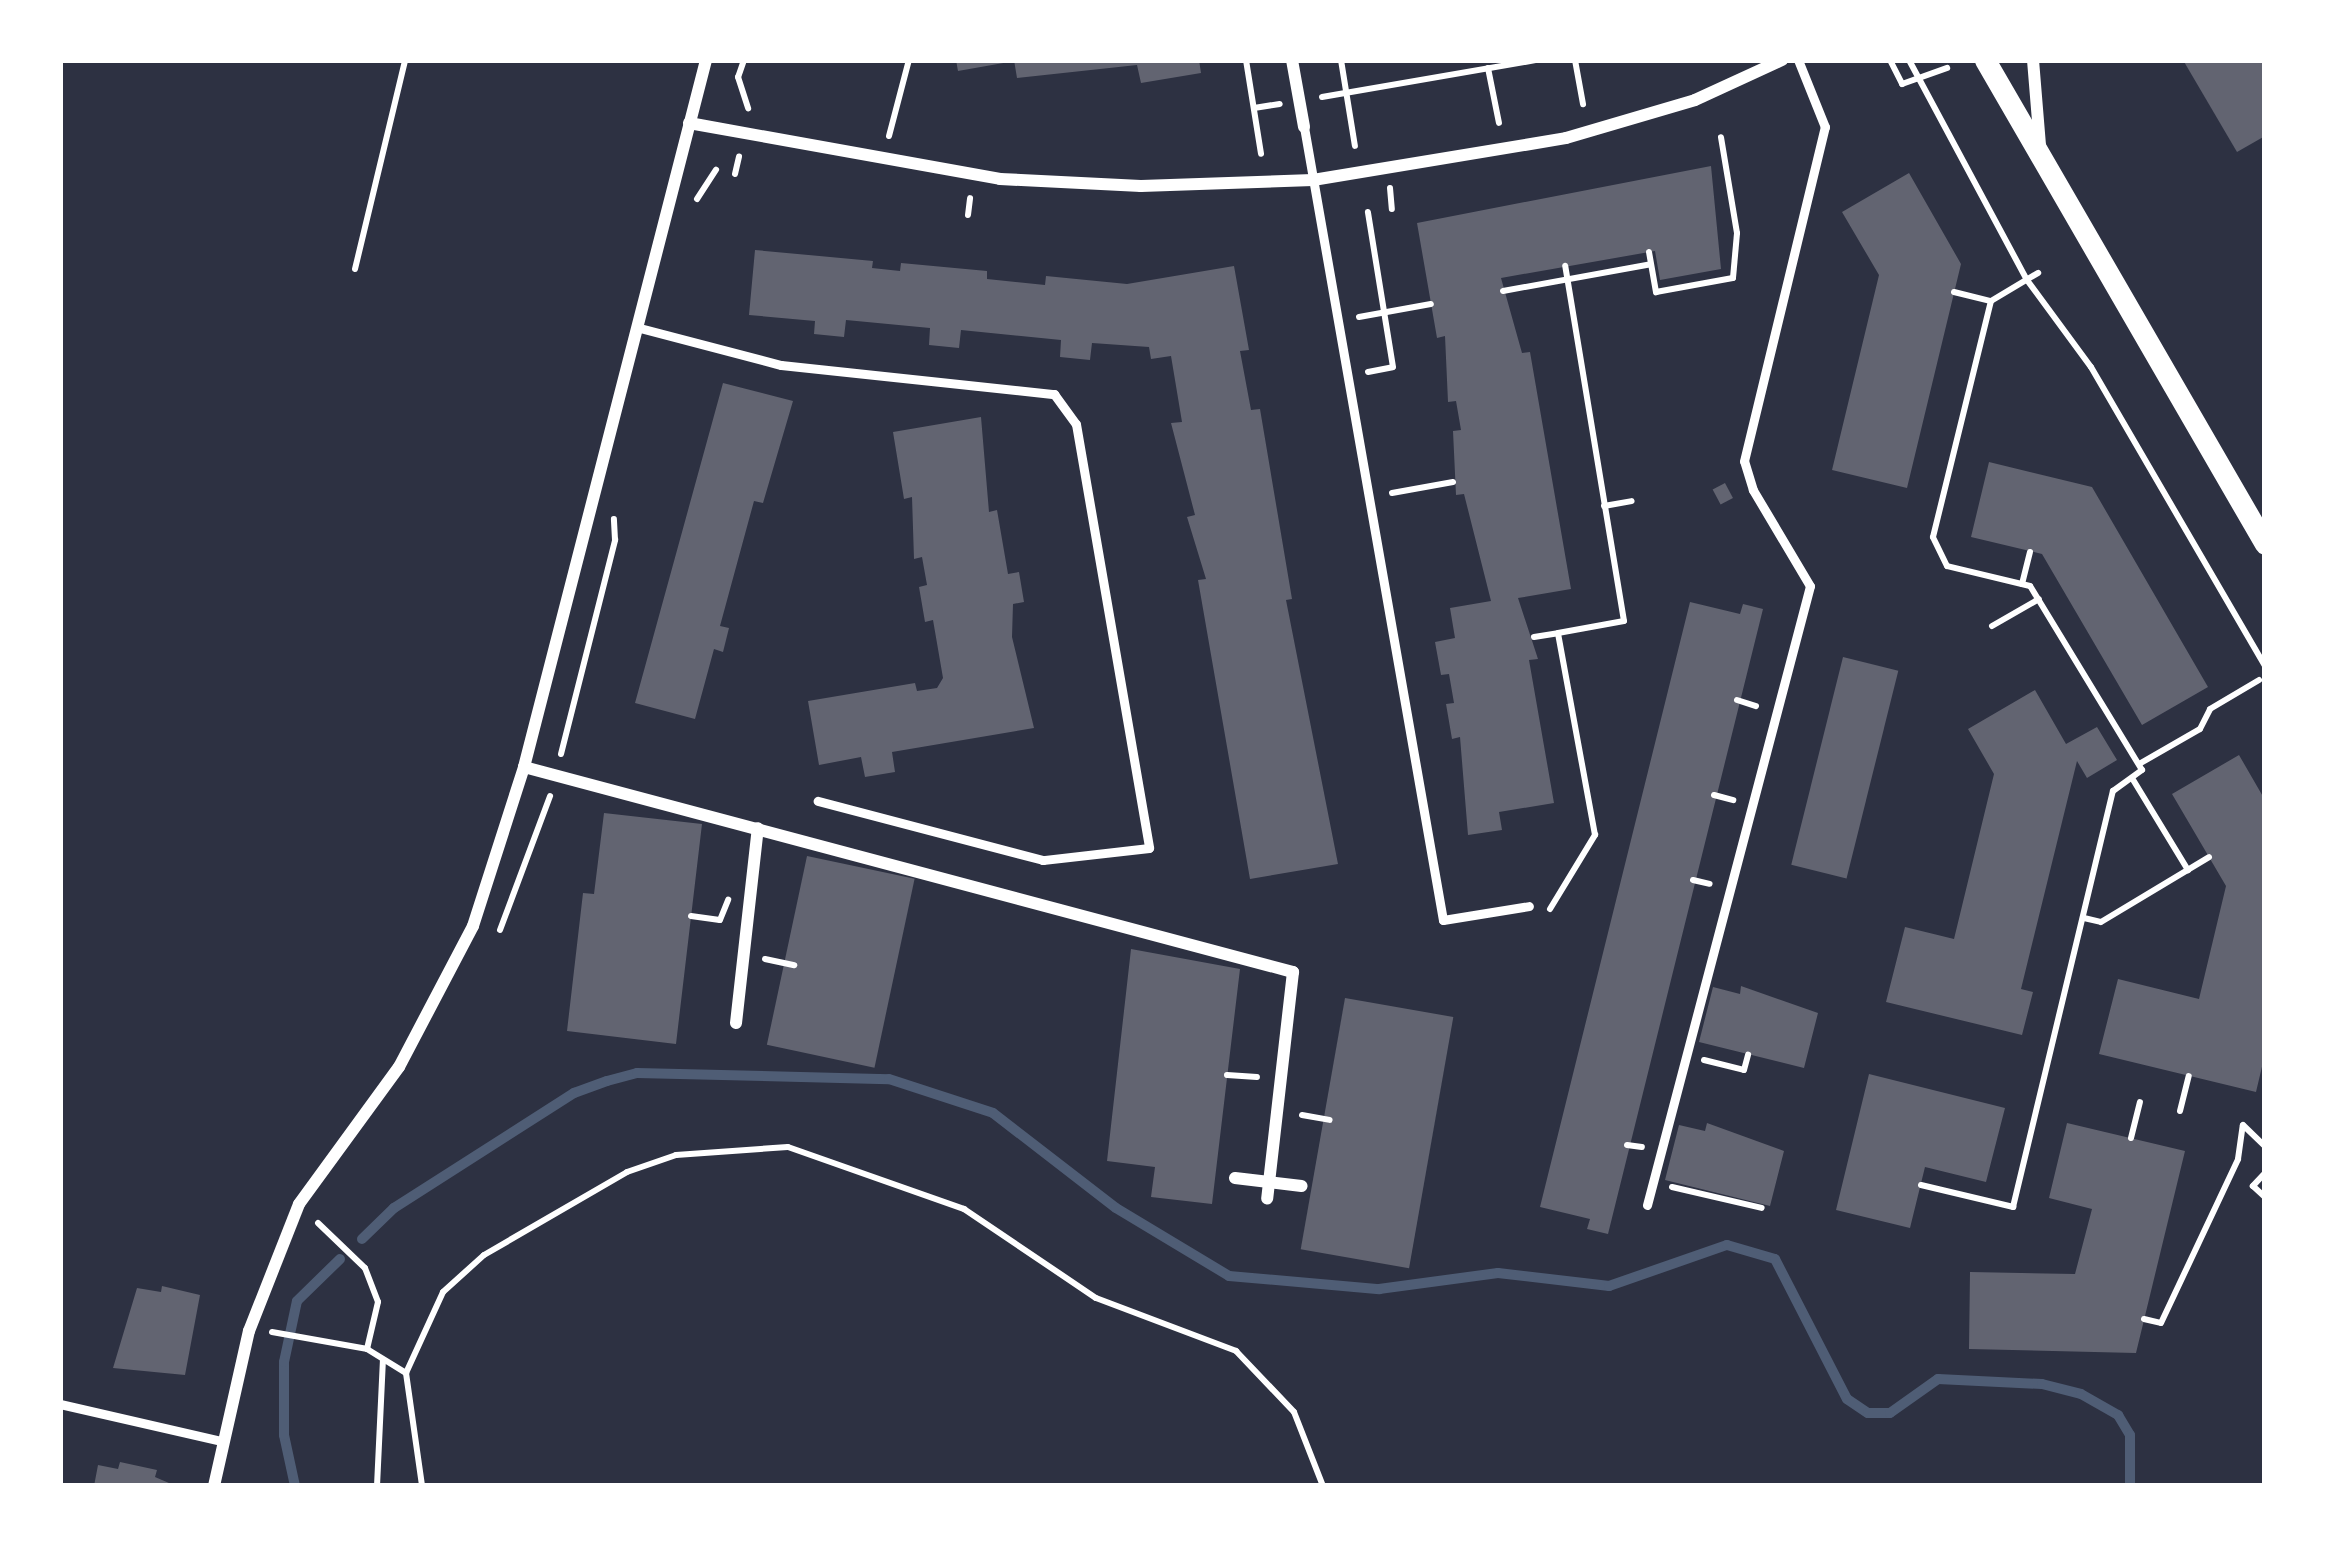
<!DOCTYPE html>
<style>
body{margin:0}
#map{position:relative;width:2325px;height:1546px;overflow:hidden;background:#2d3142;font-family:"Noto Sans",sans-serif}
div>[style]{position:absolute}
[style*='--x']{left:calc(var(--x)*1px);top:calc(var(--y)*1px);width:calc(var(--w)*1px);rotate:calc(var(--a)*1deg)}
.stream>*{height:10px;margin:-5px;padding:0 5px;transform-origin:5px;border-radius:5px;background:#4f5d75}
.building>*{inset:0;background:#626471;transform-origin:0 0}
.path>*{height:6px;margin:-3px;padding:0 3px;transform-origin:3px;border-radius:3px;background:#fff}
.service>*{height:9px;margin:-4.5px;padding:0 4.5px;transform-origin:4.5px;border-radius:4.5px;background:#fff}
.minor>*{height:12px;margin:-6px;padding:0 6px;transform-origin:6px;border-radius:6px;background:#fff}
.tertiary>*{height:21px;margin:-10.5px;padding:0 10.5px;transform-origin:10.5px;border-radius:10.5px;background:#fff}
span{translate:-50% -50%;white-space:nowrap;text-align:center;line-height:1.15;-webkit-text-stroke:10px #fff;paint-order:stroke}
.frame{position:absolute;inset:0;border:63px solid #fff;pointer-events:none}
</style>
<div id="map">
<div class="stream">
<div style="--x:362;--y:1239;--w:45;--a:-44.1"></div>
<div style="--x:394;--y:1208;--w:214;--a:-32.6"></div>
<div style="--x:574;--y:1093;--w:35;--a:-20"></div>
<div style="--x:607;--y:1081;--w:31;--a:-15"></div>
<div style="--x:637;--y:1073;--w:252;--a:1.4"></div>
<div style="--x:889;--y:1079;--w:109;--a:18.1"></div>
<div style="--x:993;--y:1113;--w:155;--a:37.7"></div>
<div style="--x:1116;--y:1208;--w:132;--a:31"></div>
<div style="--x:1229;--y:1276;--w:151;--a:5"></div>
<div style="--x:1379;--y:1289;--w:120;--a:-7.7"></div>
<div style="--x:1498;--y:1273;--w:112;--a:6.7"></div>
<div style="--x:1609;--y:1286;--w:125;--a:-19.2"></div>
<div style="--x:1727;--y:1245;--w:50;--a:16.3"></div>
<div style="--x:1775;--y:1259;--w:157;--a:62.8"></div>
<div style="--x:1847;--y:1399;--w:25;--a:34"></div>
<div style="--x:1868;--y:1413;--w:22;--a:0"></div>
<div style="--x:1890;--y:1413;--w:59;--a:-35.3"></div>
<div style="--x:1938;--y:1379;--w:104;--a:2.8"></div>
<div style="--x:2042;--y:1384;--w:40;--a:14.4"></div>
<div style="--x:2081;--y:1394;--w:43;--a:29.6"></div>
<div style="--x:2118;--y:1415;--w:23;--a:59"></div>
<div style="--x:2130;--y:1435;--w:51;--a:90"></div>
<div style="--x:295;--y:1486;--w:52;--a:-102.2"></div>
<div style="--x:284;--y:1435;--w:73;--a:-90"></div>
<div style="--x:284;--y:1362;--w:62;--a:-78"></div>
<div style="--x:297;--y:1301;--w:60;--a:-44.3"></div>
</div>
<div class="building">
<div style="clip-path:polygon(956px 60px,1009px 60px,1009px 62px,958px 71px)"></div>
<div style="clip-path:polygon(1014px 60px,1199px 60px,1201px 73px,1141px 83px,1137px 65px,1017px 78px)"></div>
<div style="clip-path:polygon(2183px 60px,2265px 60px,2265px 136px,2237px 152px)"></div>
<div style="clip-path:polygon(1711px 166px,1721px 269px,1660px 280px,1655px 251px,1501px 278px,1522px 353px,1530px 352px,1571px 589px,1518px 598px,1538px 659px,1529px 660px,1554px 803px,1499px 812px,1502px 830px,1468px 835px,1460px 737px,1452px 739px,1446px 704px,1454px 703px,1449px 674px,1441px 675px,1435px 642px,1455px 638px,1450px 608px,1491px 601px,1464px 494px,1456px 495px,1453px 431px,1461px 430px,1456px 401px,1448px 402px,1445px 336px,1437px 338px,1417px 223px)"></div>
<div style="clip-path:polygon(1909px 173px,1961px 264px,1907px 488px,1832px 470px,1879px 275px,1842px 212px)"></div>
<div style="clip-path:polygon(755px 250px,873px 261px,872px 268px,900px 271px,901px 263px,987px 271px,987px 279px,1045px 285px,1046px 276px,1127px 284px,1234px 266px,1249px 350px,1240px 351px,1251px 410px,1260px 409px,1292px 599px,1286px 600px,1338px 864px,1250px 879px,1198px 580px,1206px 579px,1187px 517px,1195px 515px,1171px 423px,1182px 422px,1171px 356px,1151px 359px,1149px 347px,1092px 343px,1090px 360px,1060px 357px,1061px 340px,961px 330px,959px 348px,929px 345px,930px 328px,846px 320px,844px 337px,814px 334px,815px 321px,749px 315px)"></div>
<div style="clip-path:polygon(723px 383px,793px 401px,763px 503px,754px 501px,720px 626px,729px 628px,723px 652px,714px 649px,695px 719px,635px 703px)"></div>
<div style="clip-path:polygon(981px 417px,989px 512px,997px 510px,1008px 574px,1019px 572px,1024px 602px,1013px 604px,1012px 637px,1034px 728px,892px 752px,895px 772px,865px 777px,861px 757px,819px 765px,808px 701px,915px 683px,917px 691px,937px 688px,943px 678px,933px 620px,925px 622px,919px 587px,927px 585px,922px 557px,914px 559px,912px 497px,904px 499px,893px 432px)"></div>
<div style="clip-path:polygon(1989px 462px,2092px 487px,2208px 687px,2142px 725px,2042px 554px,1971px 537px)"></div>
<div style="left:1725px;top:483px;width:17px;height:14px;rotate:62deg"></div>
<div style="clip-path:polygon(1690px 602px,1740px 614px,1743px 604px,1763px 609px,1608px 1234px,1587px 1229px,1590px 1219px,1540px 1207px)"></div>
<div style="left:1843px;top:657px;width:57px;height:214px;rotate:14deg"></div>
<div style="clip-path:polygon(2035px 690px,2066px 744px,2097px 727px,2117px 760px,2087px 778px,2077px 761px,2021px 989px,2033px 992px,2022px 1035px,1886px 1002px,1905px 927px,1954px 939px,1994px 774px,1968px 729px)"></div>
<div style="clip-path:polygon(2239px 755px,2265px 800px,2265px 1054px,2256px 1092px,2099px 1054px,2118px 979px,2199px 999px,2226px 886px,2172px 794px)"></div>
<div style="clip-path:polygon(604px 813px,702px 824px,676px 1044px,567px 1031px,583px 893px,594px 894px)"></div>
<div style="left:807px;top:856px;width:110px;height:193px;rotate:12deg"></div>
<div style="clip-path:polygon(1131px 949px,1240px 969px,1212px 1204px,1151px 1197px,1155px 1167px,1107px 1161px)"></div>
<div style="clip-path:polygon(1741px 986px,1818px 1013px,1804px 1068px,1699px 1042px,1713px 987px,1740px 994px)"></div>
<div style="left:1345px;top:998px;width:110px;height:255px;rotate:10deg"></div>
<div style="clip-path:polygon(1869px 1074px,2005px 1108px,1986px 1182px,1925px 1167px,1910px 1228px,1836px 1210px)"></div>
<div style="clip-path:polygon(1707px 1123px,1784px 1151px,1770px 1206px,1665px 1180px,1679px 1125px,1705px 1131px)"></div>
<div style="clip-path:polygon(2067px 1123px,2185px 1151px,2136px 1353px,1969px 1349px,1970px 1272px,2075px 1274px,2092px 1209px,2049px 1198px)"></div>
<div style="clip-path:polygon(162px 1286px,200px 1295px,185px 1375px,113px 1368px,137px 1288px,161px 1292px)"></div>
<div style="clip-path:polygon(120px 1462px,157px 1470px,155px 1477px,176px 1486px,94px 1486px,98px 1465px,118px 1469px)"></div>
</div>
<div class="path">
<div style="--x:744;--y:60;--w:18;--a:109"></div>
<div style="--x:738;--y:77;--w:33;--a:72"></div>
<div style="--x:1246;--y:60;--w:95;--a:80.9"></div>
<div style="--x:1341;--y:60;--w:87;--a:80.8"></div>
<div style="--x:1575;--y:60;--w:45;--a:79.7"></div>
<div style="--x:1890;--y:60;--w:27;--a:63"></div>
<div style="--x:1902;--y:84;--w:48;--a:-19.6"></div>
<div style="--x:1909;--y:60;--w:250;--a:61.8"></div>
<div style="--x:2027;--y:280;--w:108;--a:53.7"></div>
<div style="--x:2091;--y:367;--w:346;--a:59.8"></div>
<div style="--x:1488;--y:68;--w:56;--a:78.7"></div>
<div style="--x:1322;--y:97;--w:218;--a:-9.8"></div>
<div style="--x:1254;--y:108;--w:26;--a:-9"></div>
<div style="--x:889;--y:136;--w:79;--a:-75.3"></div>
<div style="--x:735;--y:174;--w:18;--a:-77"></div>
<div style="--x:1390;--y:188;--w:21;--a:85"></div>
<div style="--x:697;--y:199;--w:35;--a:-57"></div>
<div style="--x:968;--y:215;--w:17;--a:-83"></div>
<div style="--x:1649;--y:252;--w:41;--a:80.1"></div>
<div style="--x:1656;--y:292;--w:78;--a:-10.3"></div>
<div style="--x:1733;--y:278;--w:45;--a:-84.9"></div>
<div style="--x:1737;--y:233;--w:97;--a:-99.5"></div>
<div style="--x:355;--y:269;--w:215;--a:-76.5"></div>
<div style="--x:1503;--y:291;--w:150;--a:-10.3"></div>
<div style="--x:1954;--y:292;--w:38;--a:14"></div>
<div style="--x:1359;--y:317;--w:73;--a:-10.2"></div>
<div style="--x:1368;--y:372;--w:25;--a:-11"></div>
<div style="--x:1393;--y:367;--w:157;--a:-99.2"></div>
<div style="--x:1392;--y:493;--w:62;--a:-10.2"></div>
<div style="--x:1604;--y:506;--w:28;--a:-10"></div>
<div style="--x:2022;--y:584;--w:33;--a:-76"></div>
<div style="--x:1992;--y:626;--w:54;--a:-29.9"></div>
<div style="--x:1534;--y:637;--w:24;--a:-9"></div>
<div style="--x:1737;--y:700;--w:20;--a:18"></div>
<div style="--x:561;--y:754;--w:221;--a:-75.8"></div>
<div style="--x:615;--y:540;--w:21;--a:-93"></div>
<div style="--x:2139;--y:764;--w:70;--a:-29.8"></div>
<div style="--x:2200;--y:729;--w:22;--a:-63"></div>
<div style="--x:2210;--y:709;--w:57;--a:-30.6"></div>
<div style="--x:2132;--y:778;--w:108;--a:58.7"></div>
<div style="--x:1714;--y:795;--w:20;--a:15"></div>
<div style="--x:1693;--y:880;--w:17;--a:13"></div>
<div style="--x:1550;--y:909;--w:87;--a:-58.7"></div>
<div style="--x:1595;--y:835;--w:205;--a:-100.4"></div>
<div style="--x:1558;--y:633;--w:67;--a:-10.3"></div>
<div style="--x:1624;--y:621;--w:360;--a:-99.4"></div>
<div style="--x:691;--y:916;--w:29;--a:8"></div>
<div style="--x:720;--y:920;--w:22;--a:-68"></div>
<div style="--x:2084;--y:918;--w:17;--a:13"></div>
<div style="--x:2101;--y:922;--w:126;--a:-31"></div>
<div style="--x:500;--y:930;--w:143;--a:-69.5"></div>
<div style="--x:765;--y:959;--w:30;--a:12"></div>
<div style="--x:1704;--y:1060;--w:41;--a:14"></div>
<div style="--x:1744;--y:1070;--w:16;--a:-75"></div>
<div style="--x:1227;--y:1075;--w:30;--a:4"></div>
<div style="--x:2180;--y:1111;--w:36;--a:-76"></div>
<div style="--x:1302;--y:1115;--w:28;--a:10"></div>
<div style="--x:2243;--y:1125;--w:30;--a:44"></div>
<div style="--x:2131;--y:1138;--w:37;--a:-76"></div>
<div style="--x:1627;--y:1145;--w:15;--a:8"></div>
<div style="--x:2265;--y:1173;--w:18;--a:133"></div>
<div style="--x:2253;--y:1186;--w:16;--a:43"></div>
<div style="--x:1921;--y:1185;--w:95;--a:13.4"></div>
<div style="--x:2013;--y:1207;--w:428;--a:-76.5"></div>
<div style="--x:2113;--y:791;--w:36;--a:-36"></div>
<div style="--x:2142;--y:770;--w:215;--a:-121.3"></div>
<div style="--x:2030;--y:586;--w:85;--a:-166.5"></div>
<div style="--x:1947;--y:566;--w:32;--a:-116"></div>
<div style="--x:1933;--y:537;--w:243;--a:-76.2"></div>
<div style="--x:1991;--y:301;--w:55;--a:-30.8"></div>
<div style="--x:1672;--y:1187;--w:92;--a:13.1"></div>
<div style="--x:318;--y:1223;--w:65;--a:43.8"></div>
<div style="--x:365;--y:1268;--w:36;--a:69"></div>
<div style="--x:378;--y:1302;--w:48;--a:103.2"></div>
<div style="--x:367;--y:1349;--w:46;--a:31.6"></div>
<div style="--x:406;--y:1373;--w:114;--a:81.9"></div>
<div style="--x:2144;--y:1319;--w:17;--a:13"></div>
<div style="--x:2161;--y:1323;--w:181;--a:-64.8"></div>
<div style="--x:2238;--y:1159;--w:34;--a:-82"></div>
<div style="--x:272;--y:1332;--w:97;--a:10.1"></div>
<div style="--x:406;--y:1373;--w:89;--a:-65.4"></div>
<div style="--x:443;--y:1292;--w:55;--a:-42.1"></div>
<div style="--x:484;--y:1255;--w:165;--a:-30.1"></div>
<div style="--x:627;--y:1172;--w:52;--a:-19.1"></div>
<div style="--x:676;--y:1155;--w:112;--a:-4.1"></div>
<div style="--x:788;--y:1147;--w:187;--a:19.4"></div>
<div style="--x:964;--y:1209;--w:159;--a:34"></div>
<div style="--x:1096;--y:1298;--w:150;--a:20.7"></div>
<div style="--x:1236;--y:1351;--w:84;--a:46.4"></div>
<div style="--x:1294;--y:1412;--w:79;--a:68.6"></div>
<div style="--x:377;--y:1486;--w:126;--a:-87.3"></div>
</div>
<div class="service">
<div style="--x:1304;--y:127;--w:805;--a:80.06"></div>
<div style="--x:1443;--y:920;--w:87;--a:-9.2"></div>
<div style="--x:636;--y:327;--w:150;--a:14.7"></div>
<div style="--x:781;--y:365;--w:275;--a:6.1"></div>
<div style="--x:1054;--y:394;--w:37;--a:54"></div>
<div style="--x:1076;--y:424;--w:430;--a:80.2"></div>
<div style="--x:1149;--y:848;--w:107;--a:173.5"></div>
<div style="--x:1043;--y:860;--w:233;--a:-165.3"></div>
<div style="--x:1647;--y:1205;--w:640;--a:-75.25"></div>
<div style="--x:1810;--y:586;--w:112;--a:-120.7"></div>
<div style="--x:1753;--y:490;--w:30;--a:-107"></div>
<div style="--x:1744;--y:461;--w:344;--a:-76.4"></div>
<div style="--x:1825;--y:127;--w:72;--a:-111.9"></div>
<div style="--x:60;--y:1404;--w:166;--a:12.9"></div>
</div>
<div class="minor">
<div style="--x:1292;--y:60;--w:68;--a:79.8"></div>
<div style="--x:2033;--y:60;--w:85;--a:85.3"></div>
<div style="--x:689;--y:123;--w:316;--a:10.2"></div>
<div style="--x:1000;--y:179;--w:141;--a:2.8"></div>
<div style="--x:1141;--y:186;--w:172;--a:-2"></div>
<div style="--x:1313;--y:180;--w:256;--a:-9.4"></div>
<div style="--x:1566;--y:138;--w:134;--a:-16.4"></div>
<div style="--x:1695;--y:100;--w:96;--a:-24.7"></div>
<div style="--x:524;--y:767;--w:796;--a:14.93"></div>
<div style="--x:1293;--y:972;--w:228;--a:96.5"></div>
<div style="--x:736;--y:1023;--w:196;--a:-83.6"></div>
<div style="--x:1235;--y:1178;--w:67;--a:6.8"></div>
<div style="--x:214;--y:1486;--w:159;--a:-77.3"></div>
<div style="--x:249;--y:1331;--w:136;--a:-68.5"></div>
<div style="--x:299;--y:1204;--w:170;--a:-53.9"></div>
<div style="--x:399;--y:1067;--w:159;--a:-62.3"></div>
<div style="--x:473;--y:926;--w:167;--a:-72.2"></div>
<div style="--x:524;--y:767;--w:730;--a:-75.56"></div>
</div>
<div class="tertiary">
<div style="--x:1985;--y:60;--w:559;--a:59.95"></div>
</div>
<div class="frame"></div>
</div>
